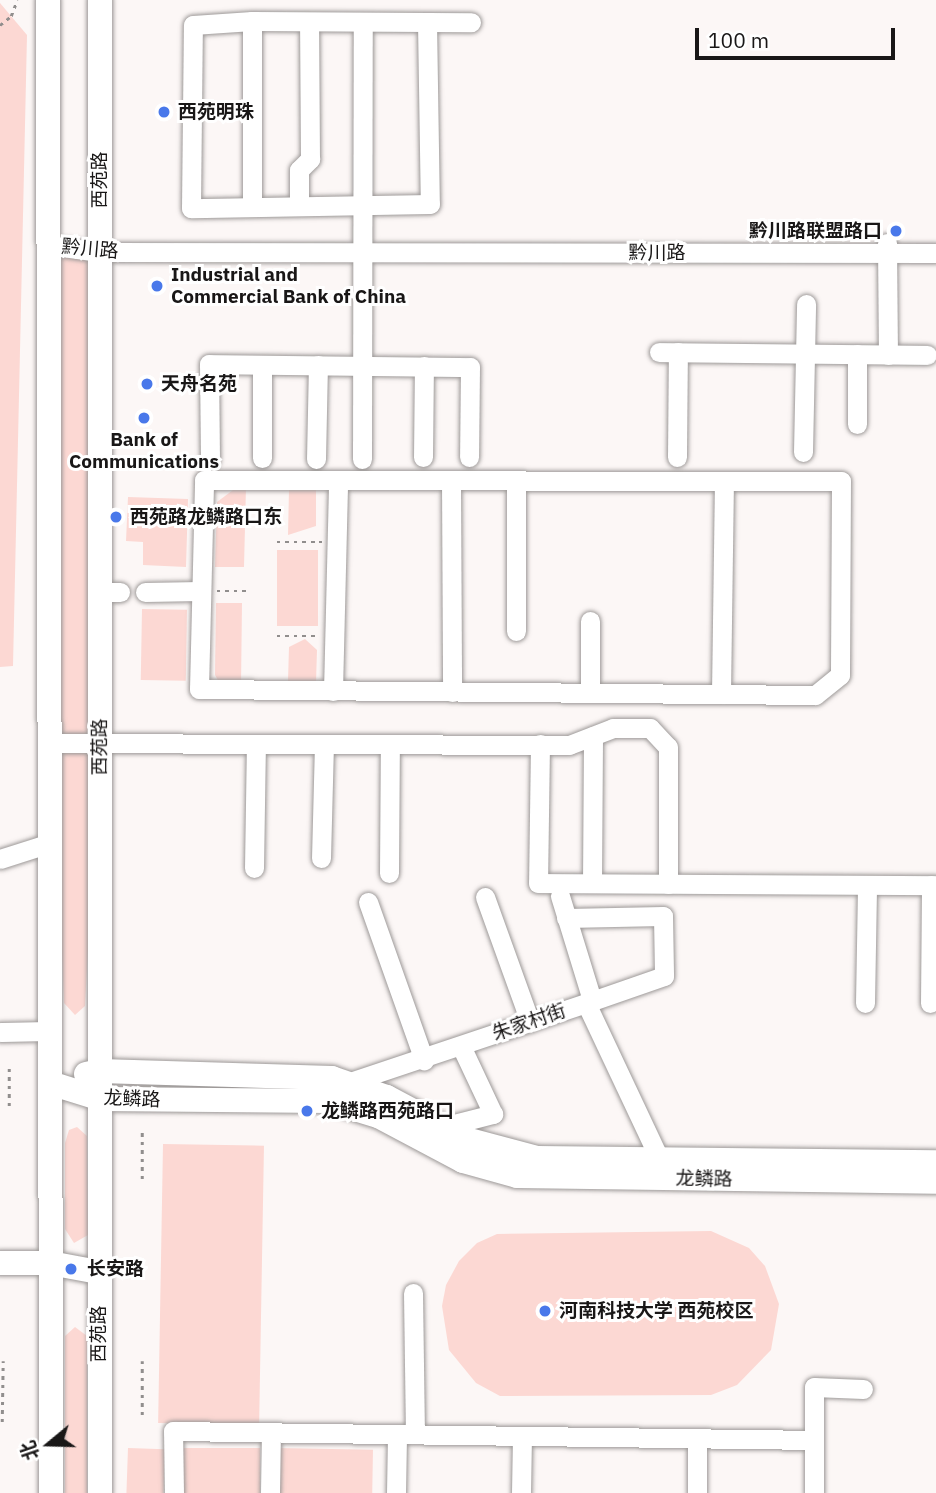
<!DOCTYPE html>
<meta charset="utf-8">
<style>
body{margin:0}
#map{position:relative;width:936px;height:1493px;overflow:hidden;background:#fcf7f6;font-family:"IBM Plex Sans","Noto Sans SC",sans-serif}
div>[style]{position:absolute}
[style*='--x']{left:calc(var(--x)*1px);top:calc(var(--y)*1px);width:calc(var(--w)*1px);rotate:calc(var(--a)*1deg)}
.green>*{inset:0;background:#fcd8d3;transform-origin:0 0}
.path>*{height:2.5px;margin-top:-1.25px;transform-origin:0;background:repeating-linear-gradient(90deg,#918e8d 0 3.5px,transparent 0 8.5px)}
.roads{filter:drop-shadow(0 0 2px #9d9998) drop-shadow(0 0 2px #9d9998)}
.minor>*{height:19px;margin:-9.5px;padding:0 9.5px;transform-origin:9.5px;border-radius:9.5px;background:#fff}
.major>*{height:24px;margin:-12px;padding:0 12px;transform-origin:12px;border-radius:12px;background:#fff}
.dots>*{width:19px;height:19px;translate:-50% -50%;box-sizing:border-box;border:4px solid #fff;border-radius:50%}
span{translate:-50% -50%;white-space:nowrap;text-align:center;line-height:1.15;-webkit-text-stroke:6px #fff;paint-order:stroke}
.poi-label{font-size:19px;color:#191717;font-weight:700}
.left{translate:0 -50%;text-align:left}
.right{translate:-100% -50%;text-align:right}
.street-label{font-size:19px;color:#191717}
.north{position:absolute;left:14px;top:1409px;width:70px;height:70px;-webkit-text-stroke:5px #fff;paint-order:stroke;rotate:251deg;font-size:19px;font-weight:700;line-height:28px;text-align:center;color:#191717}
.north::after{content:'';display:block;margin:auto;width:24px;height:32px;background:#191717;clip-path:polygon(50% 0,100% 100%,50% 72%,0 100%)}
.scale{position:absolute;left:695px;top:28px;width:200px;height:32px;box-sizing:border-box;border:4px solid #191717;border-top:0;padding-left:9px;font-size:21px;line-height:24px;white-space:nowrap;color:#191717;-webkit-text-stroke:5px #fff;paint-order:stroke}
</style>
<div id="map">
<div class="green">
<div style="clip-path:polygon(0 3px,27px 35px,13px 666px,0 667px)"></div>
<div style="clip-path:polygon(89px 252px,90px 912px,85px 1006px,75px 1015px,64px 1003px,59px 878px,58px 253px)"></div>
<div style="clip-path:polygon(237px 487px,246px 487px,244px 567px,215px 567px,217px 502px)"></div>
<div style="clip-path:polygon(289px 490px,316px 490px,316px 526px,288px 535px)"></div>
<div style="clip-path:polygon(128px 497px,188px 499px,186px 567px,143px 565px,143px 542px,126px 541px)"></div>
<div style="left:277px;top:550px;width:41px;height:76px"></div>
<div style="clip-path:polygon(216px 603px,242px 603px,241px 685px,219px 682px,215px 675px)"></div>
<div style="left:142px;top:609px;width:45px;height:71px;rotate:1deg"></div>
<div style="clip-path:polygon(305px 639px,317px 650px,316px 682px,288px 681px,289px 647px)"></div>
<div style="clip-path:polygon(77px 1127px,87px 1136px,88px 1235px,74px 1243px,65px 1229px,65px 1143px,69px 1130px)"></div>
<div style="left:163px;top:1144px;width:101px;height:279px;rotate:1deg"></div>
<div style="clip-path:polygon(711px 1231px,749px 1248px,765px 1266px,779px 1304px,771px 1350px,737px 1385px,711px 1395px,500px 1396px,476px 1383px,449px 1350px,442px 1306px,446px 1285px,459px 1261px,477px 1243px,497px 1234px)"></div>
<div style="clip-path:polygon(75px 1327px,87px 1336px,87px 1493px,65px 1493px,65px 1336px)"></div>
<div style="left:128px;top:1448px;width:37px;height:45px;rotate:2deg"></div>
<div style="left:260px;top:1448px;width:45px;height:83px;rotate:90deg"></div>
<div style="left:276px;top:1448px;width:97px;height:45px;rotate:1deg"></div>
</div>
<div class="path">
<div style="--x:0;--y:25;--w:14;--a:-39"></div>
<div style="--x:11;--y:16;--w:17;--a:-69"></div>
<div style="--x:277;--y:542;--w:45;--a:0"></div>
<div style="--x:217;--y:591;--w:30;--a:0"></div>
<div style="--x:277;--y:636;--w:40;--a:0"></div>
<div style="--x:9;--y:1106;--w:41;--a:-90"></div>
<div style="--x:142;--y:1179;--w:47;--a:-90"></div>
<div style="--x:142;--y:1415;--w:54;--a:-90"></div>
<div style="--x:2;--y:1422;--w:61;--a:-89.1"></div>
</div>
<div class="roads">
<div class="minor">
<div style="--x:252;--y:21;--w:186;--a:90"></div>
<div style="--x:427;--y:22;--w:182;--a:89.1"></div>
<div style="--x:430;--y:204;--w:239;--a:179"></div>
<div style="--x:191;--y:208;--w:183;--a:-89.4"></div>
<div style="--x:193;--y:25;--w:59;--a:-3.9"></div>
<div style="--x:252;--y:21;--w:219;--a:0.3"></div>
<div style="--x:299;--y:206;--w:36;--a:-90"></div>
<div style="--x:299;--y:170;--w:16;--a:-45"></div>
<div style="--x:310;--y:159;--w:137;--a:-90.4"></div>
<div style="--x:887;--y:243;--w:112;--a:89.5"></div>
<div style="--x:48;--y:245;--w:52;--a:7.7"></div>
<div style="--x:100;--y:252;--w:836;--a:0.07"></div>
<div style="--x:659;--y:352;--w:268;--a:0.6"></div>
<div style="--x:857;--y:424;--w:70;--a:-90"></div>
<div style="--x:803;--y:452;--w:148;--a:-88.8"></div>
<div style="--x:423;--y:457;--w:91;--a:-89.4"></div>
<div style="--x:677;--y:457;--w:105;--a:-89.5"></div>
<div style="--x:262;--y:458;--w:93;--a:-90"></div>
<div style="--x:316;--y:459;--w:94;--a:-88.8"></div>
<div style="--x:362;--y:459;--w:437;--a:-89.9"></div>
<div style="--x:210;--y:460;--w:96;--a:-90.6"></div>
<div style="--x:209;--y:364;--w:261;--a:0.7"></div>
<div style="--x:470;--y:367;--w:90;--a:90.6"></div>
<div style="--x:204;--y:480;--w:637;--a:0.09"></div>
<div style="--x:841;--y:481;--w:194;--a:90.3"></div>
<div style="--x:840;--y:675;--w:32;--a:141"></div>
<div style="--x:815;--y:695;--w:616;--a:-179.44"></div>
<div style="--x:199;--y:689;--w:209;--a:-88.6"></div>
<div style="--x:451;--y:481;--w:211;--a:89.7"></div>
<div style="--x:100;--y:592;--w:20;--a:0"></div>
<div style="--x:145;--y:592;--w:55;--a:-1"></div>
<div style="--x:516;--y:631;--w:150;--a:-90"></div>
<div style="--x:333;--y:691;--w:210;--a:-88.6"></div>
<div style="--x:590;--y:693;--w:72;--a:-90"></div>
<div style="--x:721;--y:694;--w:213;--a:-89.2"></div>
<div style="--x:50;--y:743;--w:519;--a:0.22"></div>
<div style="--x:569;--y:745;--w:47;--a:-21.1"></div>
<div style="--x:613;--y:728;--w:37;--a:0"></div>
<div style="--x:650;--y:728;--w:26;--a:47"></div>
<div style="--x:668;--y:747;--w:137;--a:90"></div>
<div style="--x:540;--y:744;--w:139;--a:90.8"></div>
<div style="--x:538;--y:883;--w:398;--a:0.3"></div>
<div style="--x:321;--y:858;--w:114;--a:-88.5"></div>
<div style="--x:0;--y:859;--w:52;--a:-17.7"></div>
<div style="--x:254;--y:868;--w:124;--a:-89.1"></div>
<div style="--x:389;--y:873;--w:129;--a:-89.6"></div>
<div style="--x:592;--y:883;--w:147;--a:-89.6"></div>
<div style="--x:560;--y:896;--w:109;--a:72.9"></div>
<div style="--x:485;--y:897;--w:133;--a:70.2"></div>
<div style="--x:368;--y:902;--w:168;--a:70.5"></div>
<div style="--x:566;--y:918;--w:97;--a:-1.2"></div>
<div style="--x:663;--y:916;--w:60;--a:89"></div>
<div style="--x:664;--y:976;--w:83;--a:160.9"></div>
<div style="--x:865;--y:1003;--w:118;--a:-89"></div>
<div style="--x:930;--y:1003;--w:118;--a:-89.5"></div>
<div style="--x:0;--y:1032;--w:50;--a:-1.1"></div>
<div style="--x:350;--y:1082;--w:249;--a:-18.5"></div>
<div style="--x:586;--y:1003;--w:171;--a:64.8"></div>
<div style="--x:442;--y:1127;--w:53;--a:-14.3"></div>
<div style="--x:493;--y:1114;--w:75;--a:-115.2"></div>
<div style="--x:413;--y:1293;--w:141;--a:89.2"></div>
<div style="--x:697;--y:1439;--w:54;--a:90"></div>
<div style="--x:174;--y:1493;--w:62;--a:-90.9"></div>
<div style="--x:173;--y:1431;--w:641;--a:0.8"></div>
<div style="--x:270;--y:1493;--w:61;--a:-89.1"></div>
<div style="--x:396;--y:1493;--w:59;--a:-89"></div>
<div style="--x:521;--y:1493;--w:57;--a:-89"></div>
<div style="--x:814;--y:1493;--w:106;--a:-90"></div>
<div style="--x:814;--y:1387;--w:49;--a:2.3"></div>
</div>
<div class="major">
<div style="--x:48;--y:0;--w:1493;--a:89.88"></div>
<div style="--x:100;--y:0;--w:1493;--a:90"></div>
<div style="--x:86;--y:1074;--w:14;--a:-12"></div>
<div style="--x:100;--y:1071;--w:232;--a:1.7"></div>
<div style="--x:332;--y:1078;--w:58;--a:19.1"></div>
<div style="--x:387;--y:1097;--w:89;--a:28"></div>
<div style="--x:466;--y:1139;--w:73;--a:15"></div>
<div style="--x:537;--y:1158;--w:399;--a:0.6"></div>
<div style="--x:50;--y:1083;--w:53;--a:17.4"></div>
<div style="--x:101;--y:1099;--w:228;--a:0.5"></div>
<div style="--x:329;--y:1101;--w:51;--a:17"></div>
<div style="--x:378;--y:1116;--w:96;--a:27.9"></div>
<div style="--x:463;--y:1161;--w:56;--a:15.5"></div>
<div style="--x:517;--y:1176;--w:419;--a:0.8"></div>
<div style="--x:0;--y:1263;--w:50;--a:0"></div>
<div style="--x:50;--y:1263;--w:49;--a:10.6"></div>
</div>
</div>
<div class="dots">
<div style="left:164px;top:112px;background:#4978ea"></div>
<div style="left:896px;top:231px;background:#4978ea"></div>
<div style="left:157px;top:286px;background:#4978ea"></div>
<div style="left:147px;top:384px;background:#4978ea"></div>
<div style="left:144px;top:418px;background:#4978ea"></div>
<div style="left:116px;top:517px;background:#4978ea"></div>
<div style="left:307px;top:1111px;background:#4978ea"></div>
<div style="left:71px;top:1269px;background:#4978ea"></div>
<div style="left:545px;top:1311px;background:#4978ea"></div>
</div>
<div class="poi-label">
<span class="left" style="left:178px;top:112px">西苑明珠</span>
<span class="right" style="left:882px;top:231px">黔川路联盟路口</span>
<span class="left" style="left:171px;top:286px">Industrial and<br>Commercial Bank of China</span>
<span class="left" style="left:161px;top:384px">天舟名苑</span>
<span style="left:144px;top:451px">Bank of<br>Communications</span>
<span class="left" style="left:130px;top:517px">西苑路龙鳞路口东</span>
<span class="left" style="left:321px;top:1111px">龙鳞路西苑路口</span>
<span class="left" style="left:87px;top:1269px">长安路</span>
<span class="left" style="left:559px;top:1311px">河南科技大学 西苑校区</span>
</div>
<div class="street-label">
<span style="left:100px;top:180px;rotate:-90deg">西苑路</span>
<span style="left:90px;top:249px;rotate:5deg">黔川路</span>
<span style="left:657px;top:253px">黔川路</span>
<span style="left:100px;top:747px;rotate:-90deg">西苑路</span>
<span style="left:529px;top:1022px;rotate:-19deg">朱家村街</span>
<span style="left:132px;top:1099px;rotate:2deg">龙鳞路</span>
<span style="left:704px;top:1179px;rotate:1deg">龙鳞路</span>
<span style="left:99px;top:1334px;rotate:-90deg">西苑路</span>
</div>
<div class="north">北</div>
<div class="scale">100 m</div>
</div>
